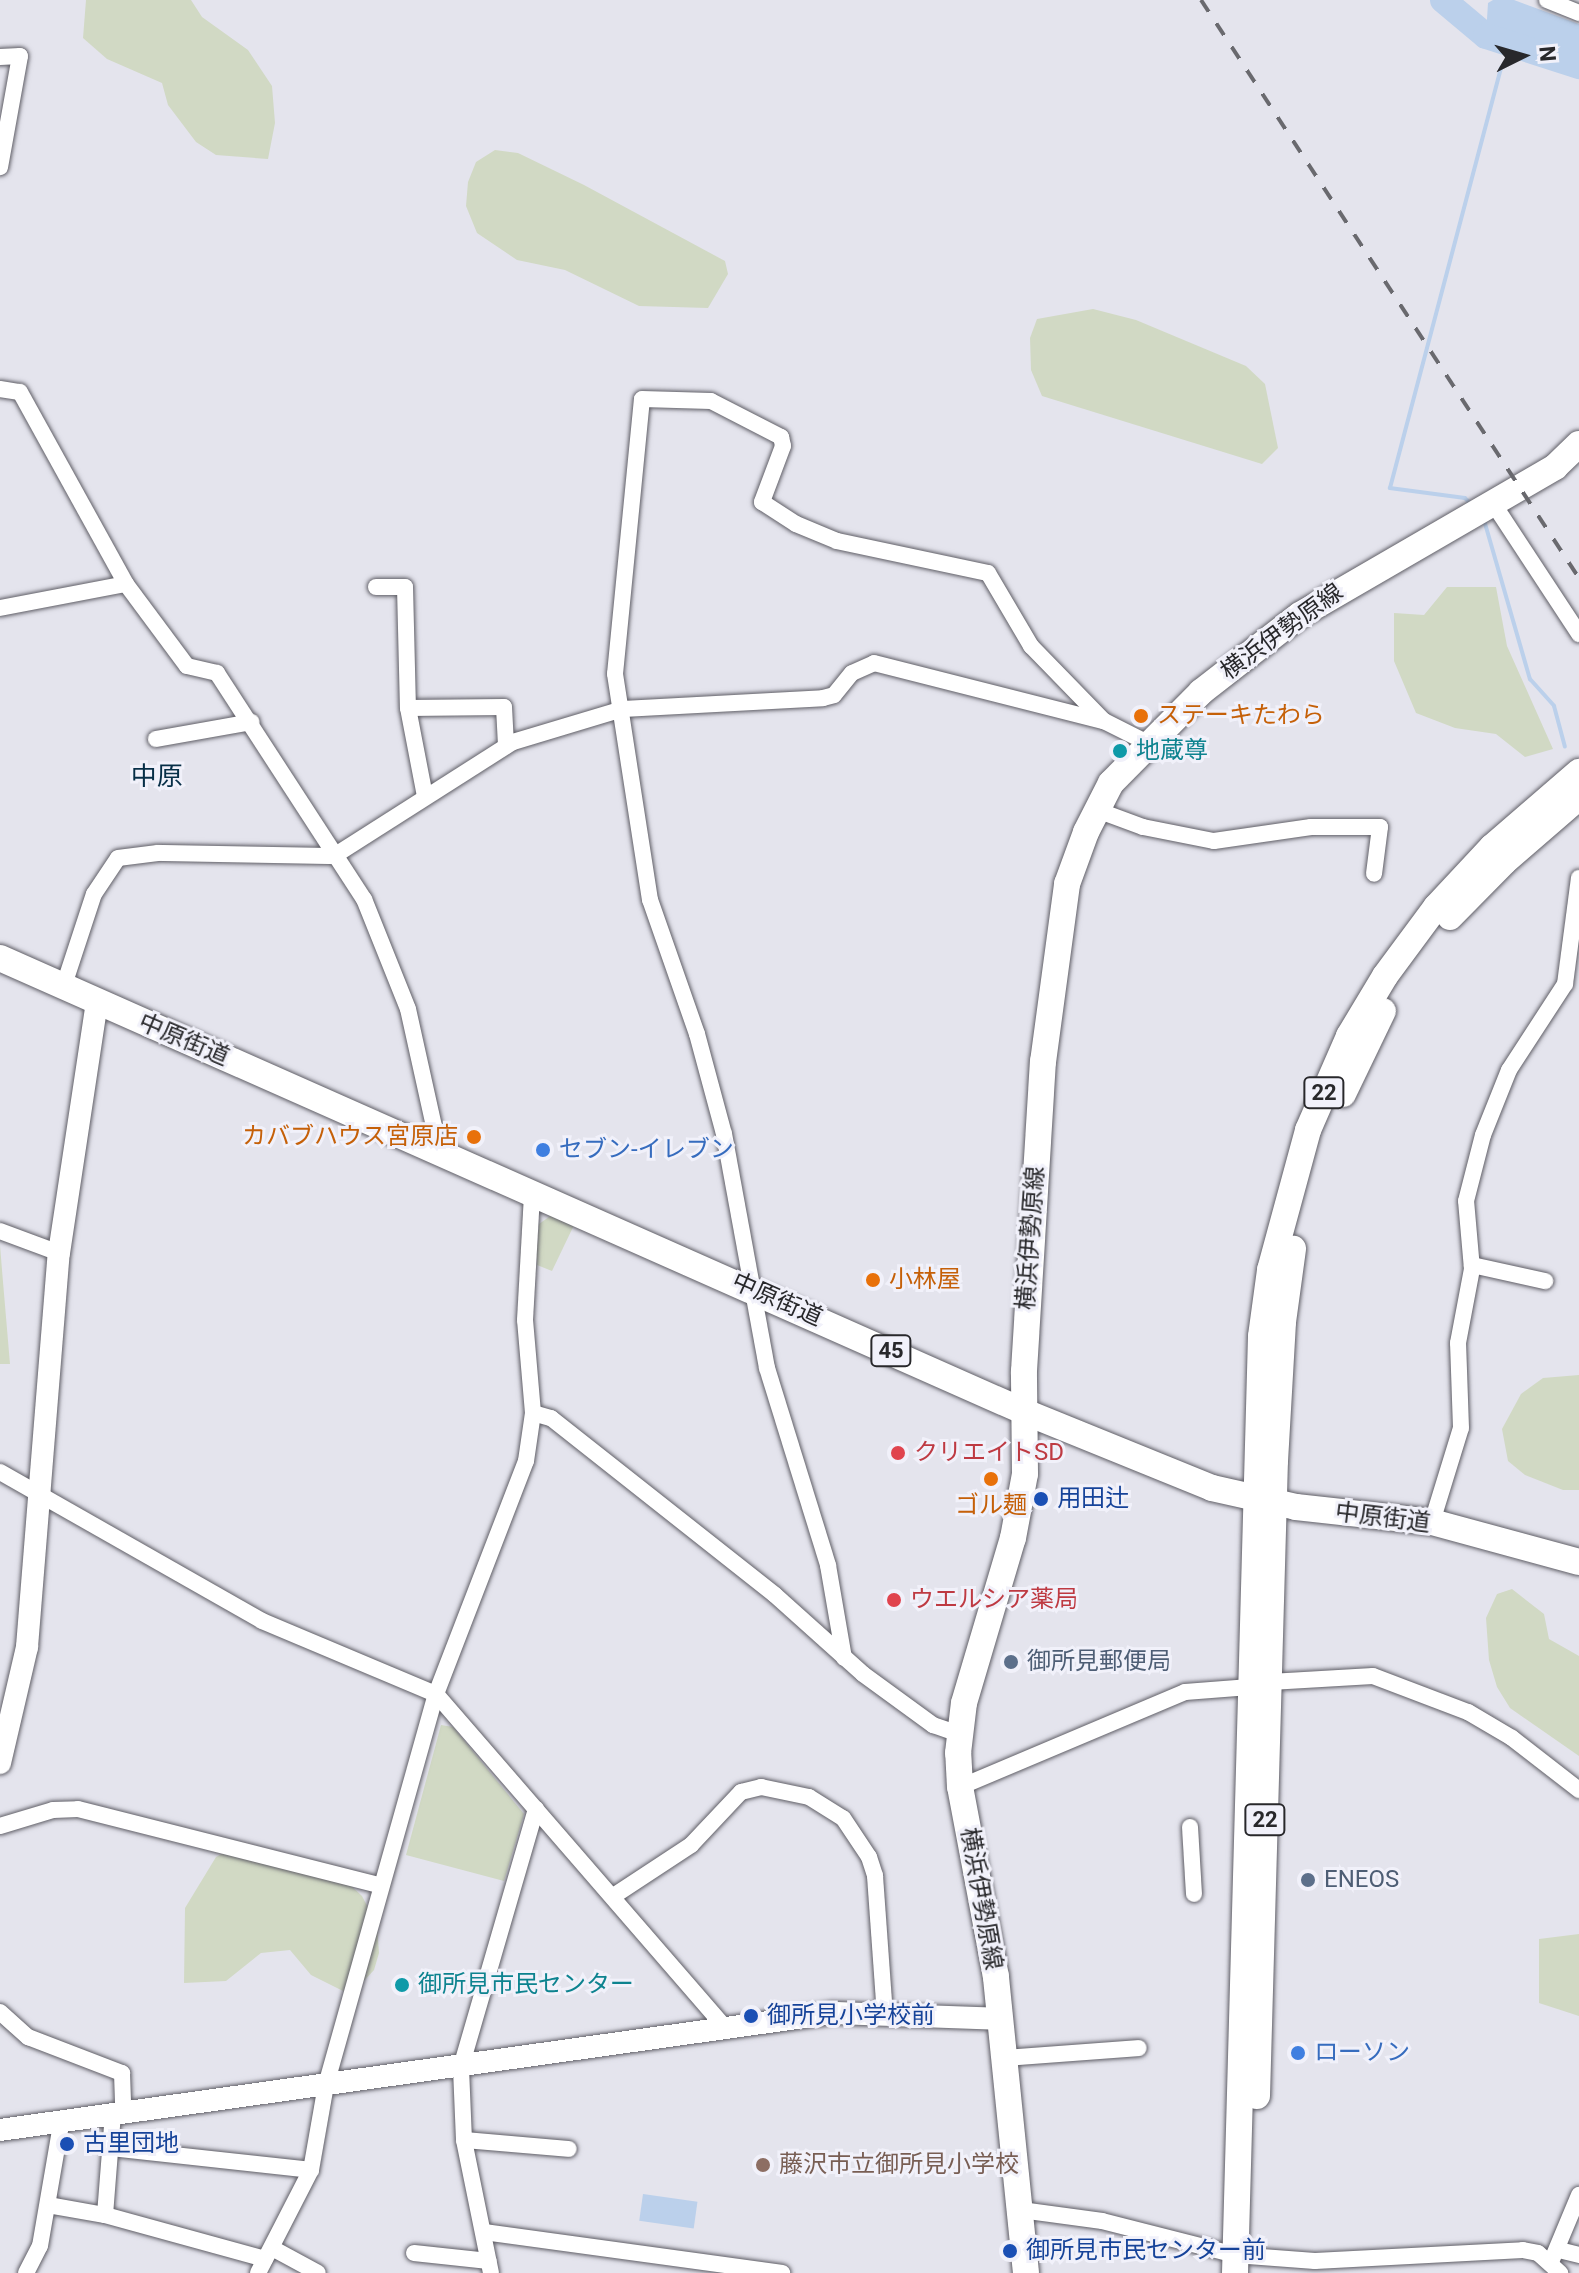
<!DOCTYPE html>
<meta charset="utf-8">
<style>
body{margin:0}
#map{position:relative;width:1579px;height:2273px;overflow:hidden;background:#e4e4ed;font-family:Roboto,"Noto Sans JP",sans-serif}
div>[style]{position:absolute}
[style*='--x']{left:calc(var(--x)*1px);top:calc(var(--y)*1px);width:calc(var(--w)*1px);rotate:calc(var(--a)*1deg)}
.green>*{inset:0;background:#d1d9c4}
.water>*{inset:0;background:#bbd0eb;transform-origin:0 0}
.stream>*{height:4px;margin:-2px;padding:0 2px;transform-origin:2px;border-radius:2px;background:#bbd0eb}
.river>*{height:26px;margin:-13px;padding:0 13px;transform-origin:13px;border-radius:13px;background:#bbd0eb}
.roads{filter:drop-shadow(0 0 2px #5f5e66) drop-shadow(0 0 2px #5f5e66)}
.street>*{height:16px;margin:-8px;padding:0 8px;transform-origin:8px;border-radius:8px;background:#fff}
.secondary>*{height:22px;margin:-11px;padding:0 11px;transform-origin:11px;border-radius:11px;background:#fff}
.primary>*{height:26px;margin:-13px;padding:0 13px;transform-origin:13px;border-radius:13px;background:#fff}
.rail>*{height:4px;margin-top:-2px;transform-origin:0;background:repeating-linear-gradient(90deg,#69696e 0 14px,transparent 0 28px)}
.dots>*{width:22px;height:22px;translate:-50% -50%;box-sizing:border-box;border:4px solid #f1f1fa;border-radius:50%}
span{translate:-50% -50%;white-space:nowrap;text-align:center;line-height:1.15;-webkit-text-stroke:6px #f1f1fa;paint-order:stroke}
.shield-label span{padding:2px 6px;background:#f1f1fa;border:2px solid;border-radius:6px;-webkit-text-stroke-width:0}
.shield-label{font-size:22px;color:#28282b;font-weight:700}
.street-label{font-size:24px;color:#28282b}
.food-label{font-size:24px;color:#c56008}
.left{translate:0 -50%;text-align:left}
.right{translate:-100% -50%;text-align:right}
.culture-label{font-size:24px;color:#0d838f}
.shop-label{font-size:24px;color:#366cbe}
.health-label{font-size:24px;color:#be3a42}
.transit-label{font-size:24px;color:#164399}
.service-label{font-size:24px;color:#4e5e75}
.education-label{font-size:24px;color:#785e54}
.neighbourhood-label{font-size:26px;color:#072f47}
.north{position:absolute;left:1483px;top:16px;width:80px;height:80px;-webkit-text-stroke:6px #f1f1fa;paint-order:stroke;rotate:85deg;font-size:22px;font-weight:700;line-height:32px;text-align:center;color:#28282b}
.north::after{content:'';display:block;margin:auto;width:28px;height:36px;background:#28282b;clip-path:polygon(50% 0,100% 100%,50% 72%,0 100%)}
</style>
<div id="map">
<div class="green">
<div style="clip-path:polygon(86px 0,191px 0,202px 17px,248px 50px,272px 86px,275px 123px,268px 159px,216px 155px,196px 142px,168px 105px,162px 83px,107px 59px,83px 38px)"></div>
<div style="clip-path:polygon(495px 150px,518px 153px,584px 185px,725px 261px,728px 274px,708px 308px,639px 306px,565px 270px,517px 260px,477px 233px,466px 206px,468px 182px,476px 162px)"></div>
<div style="clip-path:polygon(1093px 309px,1136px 320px,1246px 366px,1265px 384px,1278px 448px,1262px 464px,1042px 396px,1031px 370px,1030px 338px,1037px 319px)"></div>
<div style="clip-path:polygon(1447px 587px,1496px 587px,1507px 646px,1553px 749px,1525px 757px,1496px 734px,1455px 728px,1416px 713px,1394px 661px,1394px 613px,1424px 615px)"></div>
<div style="clip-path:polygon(553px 1214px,575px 1223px,552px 1271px,537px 1265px,537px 1248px,539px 1224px)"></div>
<div style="clip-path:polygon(0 1245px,2px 1270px,10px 1364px,0 1364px)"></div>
<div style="clip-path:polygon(1579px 1375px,1579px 1490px,1563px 1490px,1525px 1475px,1508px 1461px,1502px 1429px,1521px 1394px,1543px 1378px)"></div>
<div style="clip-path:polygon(1512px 1589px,1544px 1614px,1549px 1639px,1579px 1656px,1579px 1756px,1510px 1708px,1497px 1687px,1489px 1660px,1486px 1618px,1497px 1594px)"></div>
<div style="clip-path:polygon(441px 1725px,453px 1727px,524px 1814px,504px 1881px,406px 1855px)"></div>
<div style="clip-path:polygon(236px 1846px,343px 1878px,362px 1896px,377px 1925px,379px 1953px,374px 1970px,351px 1995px,311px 1975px,290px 1950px,261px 1953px,226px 1981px,184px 1983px,185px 1908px,216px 1857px)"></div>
<div style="clip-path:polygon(1579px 1934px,1579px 2016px,1539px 2003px,1539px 1939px)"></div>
</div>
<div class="water">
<div style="clip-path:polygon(1493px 0,1514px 0,1579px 24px,1579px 79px,1491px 50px,1486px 36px,1488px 3px)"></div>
<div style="left:643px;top:2194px;width:55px;height:27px;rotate:8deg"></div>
</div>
<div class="stream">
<div style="--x:1470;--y:503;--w:7;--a:-135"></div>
<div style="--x:1465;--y:498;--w:76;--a:-172.4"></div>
<div style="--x:1390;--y:488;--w:435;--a:-75.2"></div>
<div style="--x:1484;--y:520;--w:166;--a:73.9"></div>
<div style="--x:1530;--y:679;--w:36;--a:48"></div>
<div style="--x:1554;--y:706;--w:42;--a:75"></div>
</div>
<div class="river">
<div style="--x:1443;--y:0;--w:56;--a:39.9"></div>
<div style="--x:1486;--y:36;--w:98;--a:17.9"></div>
</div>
<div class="roads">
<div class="street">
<div style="--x:1547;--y:0;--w:35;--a:22"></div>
<div style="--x:0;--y:57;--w:20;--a:-3"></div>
<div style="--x:20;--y:56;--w:113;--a:100.2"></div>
<div style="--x:0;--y:389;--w:20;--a:9"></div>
<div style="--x:20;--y:392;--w:219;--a:61.1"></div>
<div style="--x:126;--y:584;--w:102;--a:53.4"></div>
<div style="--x:187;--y:666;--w:31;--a:13"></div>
<div style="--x:217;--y:673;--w:270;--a:57"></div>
<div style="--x:364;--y:899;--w:118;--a:68.2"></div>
<div style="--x:408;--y:1009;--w:120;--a:77.5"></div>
<div style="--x:434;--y:1126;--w:19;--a:99"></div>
<div style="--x:1493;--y:503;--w:157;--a:56.7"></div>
<div style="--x:376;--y:587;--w:29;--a:0"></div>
<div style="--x:405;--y:587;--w:121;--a:88.6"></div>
<div style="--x:408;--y:708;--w:90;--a:79.1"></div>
<div style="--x:0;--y:608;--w:128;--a:-10.8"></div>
<div style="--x:408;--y:708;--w:96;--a:-0.6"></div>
<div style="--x:504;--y:707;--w:39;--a:87"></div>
<div style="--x:156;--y:739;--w:97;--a:-10.1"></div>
<div style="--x:1097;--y:810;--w:49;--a:20.3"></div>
<div style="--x:1143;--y:827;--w:72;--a:11.2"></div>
<div style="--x:1214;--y:841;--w:98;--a:-8.2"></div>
<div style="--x:1311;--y:827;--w:69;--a:0"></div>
<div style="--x:1380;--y:827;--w:47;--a:97.3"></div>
<div style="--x:64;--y:985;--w:96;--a:-71.8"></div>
<div style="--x:94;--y:894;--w:43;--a:-56.3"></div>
<div style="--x:118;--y:858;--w:40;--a:-7.1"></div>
<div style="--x:158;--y:853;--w:176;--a:1"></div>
<div style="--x:334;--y:856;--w:212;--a:-32.5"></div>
<div style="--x:513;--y:742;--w:115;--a:-16.7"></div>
<div style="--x:623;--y:709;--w:200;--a:-3.1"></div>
<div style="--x:823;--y:698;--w:11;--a:-15"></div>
<div style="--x:834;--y:695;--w:28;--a:-51"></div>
<div style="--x:852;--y:673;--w:24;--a:-24"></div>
<div style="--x:874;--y:663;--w:237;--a:14.2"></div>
<div style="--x:1104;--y:721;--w:47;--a:26.6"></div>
<div style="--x:0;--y:1231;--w:63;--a:20.4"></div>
<div style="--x:1472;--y:1265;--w:75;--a:12.4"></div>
<div style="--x:533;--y:1413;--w:19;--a:16"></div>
<div style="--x:551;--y:1418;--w:285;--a:38.3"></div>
<div style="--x:775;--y:1595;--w:118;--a:41.9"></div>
<div style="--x:863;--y:1674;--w:87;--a:36.1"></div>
<div style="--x:933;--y:1725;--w:28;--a:19"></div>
<div style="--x:0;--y:1472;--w:301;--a:29.6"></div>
<div style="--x:262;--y:1621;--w:189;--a:22.8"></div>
<div style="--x:436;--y:1694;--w:444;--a:49.1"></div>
<div style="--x:1432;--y:1522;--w:98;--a:-72.9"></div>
<div style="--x:1461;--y:1428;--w:85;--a:-92"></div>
<div style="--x:1458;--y:1343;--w:75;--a:-79.3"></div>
<div style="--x:1472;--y:1269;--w:68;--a:-95"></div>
<div style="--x:1466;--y:1201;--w:68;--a:-75.6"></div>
<div style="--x:1483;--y:1135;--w:70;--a:-68.2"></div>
<div style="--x:1509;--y:1070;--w:103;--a:-56.9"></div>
<div style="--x:1565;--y:984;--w:107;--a:-82.5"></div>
<div style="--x:844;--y:1658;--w:94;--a:-99.8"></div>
<div style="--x:828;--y:1565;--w:206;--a:-107.2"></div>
<div style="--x:767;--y:1368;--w:238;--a:-100.4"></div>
<div style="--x:724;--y:1134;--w:104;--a:-105.1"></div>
<div style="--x:697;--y:1034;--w:142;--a:-109.3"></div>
<div style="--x:650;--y:900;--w:229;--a:-98.8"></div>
<div style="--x:615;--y:674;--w:276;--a:-84.4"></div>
<div style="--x:642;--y:399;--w:69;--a:1.7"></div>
<div style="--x:711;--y:401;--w:79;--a:27.2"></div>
<div style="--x:781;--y:437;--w:9;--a:77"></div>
<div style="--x:783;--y:446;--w:60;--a:110.6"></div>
<div style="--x:762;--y:502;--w:40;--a:32.9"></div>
<div style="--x:796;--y:524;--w:44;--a:22.5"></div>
<div style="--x:837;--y:541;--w:154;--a:12"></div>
<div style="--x:988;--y:573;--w:85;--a:59.5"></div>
<div style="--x:1031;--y:646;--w:105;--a:45.8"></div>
<div style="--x:1270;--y:1682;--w:103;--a:-3.3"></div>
<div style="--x:1373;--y:1676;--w:102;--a:20.8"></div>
<div style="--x:1468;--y:1712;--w:51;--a:30.6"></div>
<div style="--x:1512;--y:1738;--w:85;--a:37.8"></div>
<div style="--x:960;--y:1787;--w:244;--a:-22.9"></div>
<div style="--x:1185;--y:1692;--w:65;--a:-4.4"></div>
<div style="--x:0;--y:1826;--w:55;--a:-16.8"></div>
<div style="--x:53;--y:1810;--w:25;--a:-2"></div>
<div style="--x:78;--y:1809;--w:310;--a:14.2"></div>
<div style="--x:1190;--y:1827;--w:67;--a:86.6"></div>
<div style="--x:615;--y:1895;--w:91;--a:-33.3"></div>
<div style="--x:691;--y:1845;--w:73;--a:-46.7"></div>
<div style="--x:741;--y:1792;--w:21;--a:-14"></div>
<div style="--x:761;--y:1787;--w:49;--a:11.8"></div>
<div style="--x:809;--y:1797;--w:40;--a:32"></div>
<div style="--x:843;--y:1818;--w:47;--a:56.3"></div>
<div style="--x:869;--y:1857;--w:20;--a:72"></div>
<div style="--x:875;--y:1876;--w:138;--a:85.9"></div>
<div style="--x:0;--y:2012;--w:38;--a:42"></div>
<div style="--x:28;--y:2037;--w:101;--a:21"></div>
<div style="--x:122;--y:2073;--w:38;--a:88"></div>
<div style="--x:1006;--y:2058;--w:133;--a:-4.3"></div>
<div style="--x:464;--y:2140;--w:105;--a:4.9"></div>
<div style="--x:110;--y:2148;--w:202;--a:6.2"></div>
<div style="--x:48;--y:2205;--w:58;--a:10"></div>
<div style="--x:105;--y:2215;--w:166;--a:15.4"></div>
<div style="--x:1021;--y:2210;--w:82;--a:7.7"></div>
<div style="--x:1102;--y:2221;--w:137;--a:14.3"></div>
<div style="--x:1235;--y:2255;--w:80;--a:4.3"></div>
<div style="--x:1315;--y:2261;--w:208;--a:-3"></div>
<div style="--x:1523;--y:2250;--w:15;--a:11"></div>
<div style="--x:1538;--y:2253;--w:30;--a:42"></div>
<div style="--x:105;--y:2215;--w:102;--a:-85.5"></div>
<div style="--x:484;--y:2232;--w:301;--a:7.8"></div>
<div style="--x:272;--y:2248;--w:52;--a:28.5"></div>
<div style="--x:1559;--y:2250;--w:21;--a:14"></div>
<div style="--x:414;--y:2253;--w:75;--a:6.1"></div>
<div style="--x:1551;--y:2262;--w:73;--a:-67.3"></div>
<div style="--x:26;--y:2273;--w:30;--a:-63"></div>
<div style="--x:40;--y:2246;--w:129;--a:-80.2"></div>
<div style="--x:258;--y:2273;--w:116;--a:-62.8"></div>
<div style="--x:311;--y:2170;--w:86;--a:-80"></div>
<div style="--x:326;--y:2085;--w:406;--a:-74.3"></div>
<div style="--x:436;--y:1694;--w:250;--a:-68.9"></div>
<div style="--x:526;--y:1461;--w:49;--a:-81.7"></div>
<div style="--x:533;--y:1413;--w:93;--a:-94.9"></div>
<div style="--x:525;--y:1320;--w:127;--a:-86.8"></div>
<div style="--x:491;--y:2273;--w:136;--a:-101.5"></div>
<div style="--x:464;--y:2140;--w:73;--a:-92.4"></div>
<div style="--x:461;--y:2067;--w:269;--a:-73.8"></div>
</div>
<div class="secondary">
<div style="--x:0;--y:1763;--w:119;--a:-76.9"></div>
<div style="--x:27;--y:1647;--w:395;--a:-85.4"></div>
<div style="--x:59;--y:1253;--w:253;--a:-81.4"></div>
<div style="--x:0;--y:2130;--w:841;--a:-8"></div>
<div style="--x:833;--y:2013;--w:168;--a:2"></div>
</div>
<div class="primary">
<div style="--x:1450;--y:917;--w:77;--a:-45.5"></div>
<div style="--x:1504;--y:862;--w:99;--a:-40.9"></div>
<div style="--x:0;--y:958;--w:1121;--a:23.89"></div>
<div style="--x:1025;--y:1412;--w:202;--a:22.1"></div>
<div style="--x:1212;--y:1488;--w:86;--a:12.7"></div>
<div style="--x:1296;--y:1507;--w:137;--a:6.3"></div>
<div style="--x:1432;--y:1522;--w:152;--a:15.2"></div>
<div style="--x:1343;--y:1094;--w:92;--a:-64.3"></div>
<div style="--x:1257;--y:2096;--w:635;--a:-88.38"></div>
<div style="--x:1275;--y:1461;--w:139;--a:-86.7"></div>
<div style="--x:1283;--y:1322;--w:74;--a:-82.2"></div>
<div style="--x:1026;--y:2273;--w:298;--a:-95.8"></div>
<div style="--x:996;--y:1977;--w:193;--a:-100.7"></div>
<div style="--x:960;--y:1787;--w:34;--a:-93"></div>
<div style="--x:958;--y:1753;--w:50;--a:-83.2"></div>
<div style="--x:964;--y:1703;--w:172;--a:-73.5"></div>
<div style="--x:1013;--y:1538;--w:65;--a:-79.4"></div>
<div style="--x:1025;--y:1474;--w:103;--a:-90.6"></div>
<div style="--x:1024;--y:1371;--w:310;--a:-86.5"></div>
<div style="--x:1043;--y:1062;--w:180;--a:-82.3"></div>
<div style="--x:1067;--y:884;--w:55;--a:-69.9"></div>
<div style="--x:1086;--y:832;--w:55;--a:-63"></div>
<div style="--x:1111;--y:783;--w:128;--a:-45.3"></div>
<div style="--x:1201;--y:692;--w:125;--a:-37.9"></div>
<div style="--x:1300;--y:615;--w:295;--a:-30.1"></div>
<div style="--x:1555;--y:467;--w:33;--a:-44"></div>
<div style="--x:1235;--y:2273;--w:937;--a:-88.41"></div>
<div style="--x:1261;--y:1336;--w:67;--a:-82.2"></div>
<div style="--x:1270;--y:1270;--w:145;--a:-74.8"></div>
<div style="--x:1308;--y:1130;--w:103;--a:-66.4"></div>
<div style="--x:1349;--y:1036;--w:70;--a:-59"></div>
<div style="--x:1385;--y:976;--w:86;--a:-53.5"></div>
<div style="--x:1436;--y:907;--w:82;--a:-47"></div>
<div style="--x:1492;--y:847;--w:115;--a:-40.8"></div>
</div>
</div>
<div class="rail">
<div style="--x:1201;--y:0;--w:691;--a:56.82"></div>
</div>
<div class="dots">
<div style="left:1141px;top:716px;background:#e8710a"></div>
<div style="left:1120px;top:751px;background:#0f9aa8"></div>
<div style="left:474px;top:1137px;background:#e8710a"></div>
<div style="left:543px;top:1150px;background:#3f7fe0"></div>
<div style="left:873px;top:1280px;background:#e8710a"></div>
<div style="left:898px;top:1453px;background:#e0444e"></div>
<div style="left:991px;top:1479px;background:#e8710a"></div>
<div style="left:1041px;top:1499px;background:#1a4fb4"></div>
<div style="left:894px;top:1600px;background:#e0444e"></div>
<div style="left:1011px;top:1662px;background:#5c6f8a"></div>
<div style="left:1308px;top:1880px;background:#5c6f8a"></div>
<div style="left:402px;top:1985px;background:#0f9aa8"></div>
<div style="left:751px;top:2016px;background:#1a4fb4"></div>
<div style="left:1298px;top:2053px;background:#3f7fe0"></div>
<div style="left:67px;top:2144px;background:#1a4fb4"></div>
<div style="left:763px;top:2165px;background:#8d6e63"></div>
<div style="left:1010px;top:2251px;background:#1a4fb4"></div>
</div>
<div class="shield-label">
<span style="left:1324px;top:1093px">22</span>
<span style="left:891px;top:1351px">45</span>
<span style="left:1265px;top:1820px">22</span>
</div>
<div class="street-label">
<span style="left:1282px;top:632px;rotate:-36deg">横浜伊勢原線</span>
<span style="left:184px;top:1040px;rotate:23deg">中原街道</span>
<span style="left:1031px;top:1238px;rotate:-86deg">横浜伊勢原線</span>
<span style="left:777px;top:1300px;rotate:24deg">中原街道</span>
<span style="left:1383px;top:1518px;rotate:7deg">中原街道</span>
<span style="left:981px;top:1899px;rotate:80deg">横浜伊勢原線</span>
</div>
<div class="food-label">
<span class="left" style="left:1157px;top:716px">ステーキたわら</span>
<span class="right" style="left:458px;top:1137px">カバブハウス宮原店</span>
<span class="left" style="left:889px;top:1280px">小林屋</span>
<span style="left:991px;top:1506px">ゴル麺</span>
</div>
<div class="culture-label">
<span class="left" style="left:1136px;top:751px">地蔵尊</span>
<span class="left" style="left:418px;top:1985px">御所見市民センター</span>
</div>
<div class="shop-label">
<span class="left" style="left:559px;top:1150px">セブン-イレブン</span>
<span class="left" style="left:1314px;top:2053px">ローソン</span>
</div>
<div class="health-label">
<span class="left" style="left:914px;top:1453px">クリエイトSD</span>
<span class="left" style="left:910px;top:1600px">ウエルシア薬局</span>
</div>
<div class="transit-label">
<span class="left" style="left:1057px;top:1499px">用田辻</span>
<span class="left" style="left:767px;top:2016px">御所見小学校前</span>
<span class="left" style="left:83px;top:2144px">古里団地</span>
<span class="left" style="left:1026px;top:2251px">御所見市民センター前</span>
</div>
<div class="service-label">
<span class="left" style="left:1027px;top:1662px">御所見郵便局</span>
<span class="left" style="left:1324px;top:1880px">ENEOS</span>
</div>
<div class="education-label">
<span class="left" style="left:779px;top:2165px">藤沢市立御所見小学校</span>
</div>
<div class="neighbourhood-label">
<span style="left:157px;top:777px">中原</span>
</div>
<div class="north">N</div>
</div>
